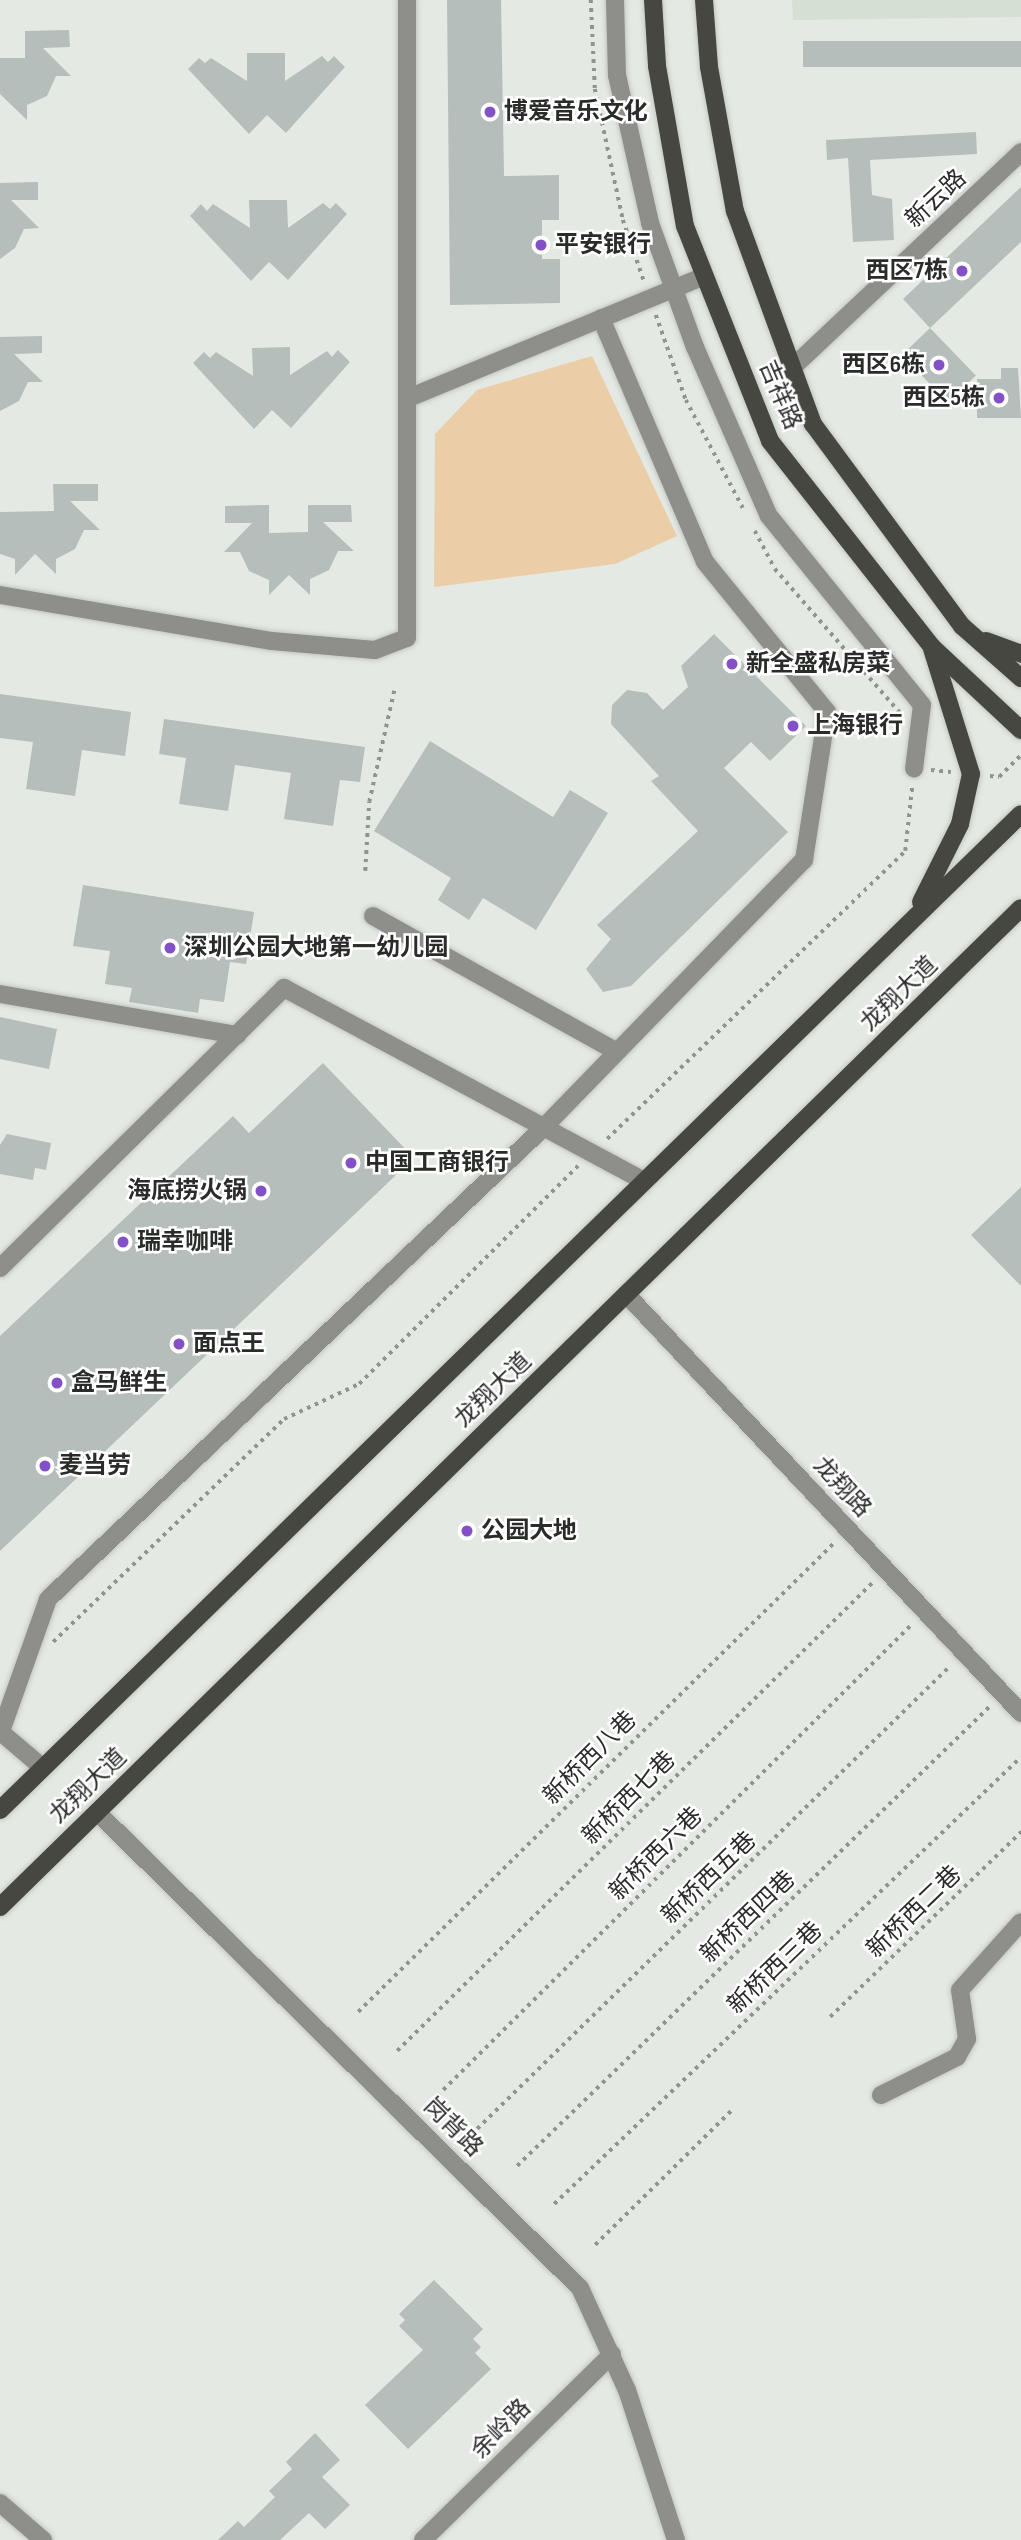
<!DOCTYPE html>
<meta charset="utf-8">
<style>
body{margin:0}
#map{position:relative;width:1021px;height:2540px;overflow:hidden;background:#e4e9e3;font-family:"Sofia Sans Condensed","Noto Sans SC",sans-serif}
div>[style]{position:absolute}
[style*='--x']{left:calc(var(--x)*1px);top:calc(var(--y)*1px);width:calc(var(--w)*1px);rotate:calc(var(--a)*1deg)}
.built>*{inset:0;background:#d6dfd3}
.green>*{inset:0;background:#ebcda7}
.building>*{inset:0;background:#b6bebb;transform-origin:0 0}
.path>*{height:3.5px;margin-top:-1.75px;transform-origin:0;background:repeating-linear-gradient(90deg,#90948f 0 3.5px,transparent 0 8.5px)}
.roads{filter:drop-shadow(0 0 2px #c3c7c2) drop-shadow(0 0 2px #c3c7c2)}
.minor>*{height:18px;margin:-9px;padding:0 9px;transform-origin:9px;border-radius:9px;background:#8e8e8b}
.major>*{height:18px;margin:-9px;padding:0 9px;transform-origin:9px;border-radius:9px;background:#474742}
.dots>*{width:19px;height:19px;translate:-50% -50%;box-sizing:border-box;border:4px solid #fff;border-radius:50%}
span{translate:-50% -50%;white-space:nowrap;text-align:center;line-height:1.15;-webkit-text-stroke:5px #fff;paint-order:stroke}
.poi-label{font-size:24px;color:#2a2c2a;font-weight:700}
.left{translate:0 -50%;text-align:left}
.right{translate:-100% -50%;text-align:right}
.street-label{font-size:24px;color:#2a2c2a}
</style>
<div id="map">
<div class="built">
<div style="clip-path:polygon(792px 0,1021px 0,1021px 17px,793px 20px)"></div>
</div>
<div class="green">
<div style="clip-path:polygon(592px 356px,677px 536px,615px 564px,434px 587px,435px 434px,477px 390px)"></div>
</div>
<div class="building">
<div style="clip-path:polygon(447px 0,501px 0,504px 176px,559px 175px,559px 220px,542px 220px,542px 259px,560px 259px,560px 303px,450px 305px)"></div>
<div style="clip-path:polygon(69px 30px,70px 47px,43px 48px,71px 76px,56px 76px,47px 96px,27px 105px,27px 120px,0 94px,0 58px,25px 58px,25px 31px)"></div>
<div style="left:1021px;top:41px;width:26px;height:218px;rotate:90deg"></div>
<div style="clip-path:polygon(247px 53px,285px 53px,285px 81px,322px 56px,328px 62px,334px 56px,345px 67px,286px 133px,267px 115px,249px 134px,188px 69px,199px 58px,205px 63px,211px 58px,247px 81px)"></div>
<div style="clip-path:polygon(976px 132px,977px 154px,870px 160px,872px 195px,892px 199px,894px 240px,853px 242px,848px 158px,827px 160px,826px 140px)"></div>
<div style="clip-path:polygon(38px 182px,38px 200px,11px 200px,39px 228px,24px 229px,15px 248px,0 259px,0 183px)"></div>
<div style="clip-path:polygon(1021px 187px,1021px 242px,930px 328px,903px 299px)"></div>
<div style="clip-path:polygon(249px 200px,287px 200px,288px 228px,323px 203px,330px 209px,336px 203px,347px 214px,288px 280px,269px 262px,251px 281px,190px 216px,201px 204px,207px 211px,213px 204px,250px 228px)"></div>
<div style="left:930px;top:328px;width:66px;height:39px;rotate:46deg"></div>
<div style="clip-path:polygon(42px 336px,42px 353px,14px 354px,43px 382px,28px 382px,19px 401px,0 411px,0 337px)"></div>
<div style="clip-path:polygon(290px 347px,290px 375px,327px 351px,332px 357px,338px 350px,350px 362px,291px 428px,272px 410px,254px 429px,193px 363px,204px 352px,210px 358px,216px 352px,253px 376px,252px 348px)"></div>
<div style="clip-path:polygon(1001px 368px,1018px 368px,1021px 418px,977px 418px,977px 379px,1001px 379px)"></div>
<div style="clip-path:polygon(53px 484px,98px 484px,98px 501px,70px 501px,100px 530px,84px 530px,75px 549px,56px 559px,56px 574px,35px 554px,15px 575px,15px 559px,0 554px,0 512px,54px 511px)"></div>
<div style="clip-path:polygon(269px 505px,269px 533px,308px 532px,308px 505px,351px 505px,352px 522px,323px 522px,354px 551px,338px 551px,329px 570px,310px 579px,310px 595px,289px 575px,269px 595px,269px 580px,249px 571px,240px 552px,224px 552px,252px 523px,225px 523px,225px 506px)"></div>
<div style="clip-path:polygon(714px 634px,806px 726px,770px 761px,751px 742px,724px 768px,788px 832px,631px 986px,603px 992px,586px 969px,611px 939px,597px 925px,698px 831px,651px 781px,659px 776px,611px 724px,612px 705px,627px 690px,647px 693px,663px 710px,688px 687px,681px 666px)"></div>
<div style="clip-path:polygon(0 694px,131px 712px,125px 756px,82px 750px,75px 796px,26px 789px,33px 742px,0 738px)"></div>
<div style="clip-path:polygon(164px 719px,365px 747px,360px 782px,340px 780px,333px 826px,284px 819px,291px 773px,235px 765px,228px 811px,179px 804px,186px 758px,159px 754px)"></div>
<div style="clip-path:polygon(430px 741px,553px 817px,570px 790px,608px 813px,536px 930px,483px 898px,469px 920px,438px 900px,451px 878px,374px 831px)"></div>
<div style="clip-path:polygon(83px 885px,254px 912px,246px 964px,230px 962px,224px 1002px,200px 999px,198px 1013px,129px 1002px,132px 988px,105px 984px,110px 951px,73px 946px)"></div>
<div style="clip-path:polygon(0 1017px,57px 1029px,49px 1069px,0 1059px)"></div>
<div style="clip-path:polygon(323px 1063px,414px 1158px,0 1551px,0 1336px,233px 1116px,249px 1133px)"></div>
<div style="clip-path:polygon(7px 1134px,51px 1143px,46px 1170px,35px 1168px,33px 1180px,0 1174px,0 1145px)"></div>
<div style="clip-path:polygon(1021px 1187px,1021px 1286px,971px 1235px)"></div>
<div style="clip-path:polygon(434px 2280px,483px 2329px,473px 2339px,481px 2347px,475px 2353px,491px 2369px,408px 2449px,365px 2405px,423px 2350px,399px 2326px,405px 2320px,399px 2314px)"></div>
<div style="clip-path:polygon(315px 2433px,340px 2460px,322px 2477px,350px 2505px,325px 2529px,309px 2513px,280px 2540px,218px 2540px,238px 2521px,244px 2527px,275px 2497px,269px 2491px,292px 2469px,286px 2462px)"></div>
</div>
<div class="path">
<div style="--x:591;--y:0;--w:89;--a:87.4"></div>
<div style="--x:595;--y:89;--w:134;--a:77.9"></div>
<div style="--x:623;--y:220;--w:65;--a:71"></div>
<div style="--x:656;--y:315;--w:90;--a:70.6"></div>
<div style="--x:686;--y:400;--w:122;--a:62.2"></div>
<div style="--x:755;--y:531;--w:43;--a:62.2"></div>
<div style="--x:775;--y:569;--w:194;--a:49"></div>
<div style="--x:931;--y:770;--w:20;--a:6"></div>
<div style="--x:990;--y:776;--w:9;--a:6"></div>
<div style="--x:999;--y:777;--w:31;--a:-45"></div>
<div style="--x:365;--y:871;--w:69;--a:-86.7"></div>
<div style="--x:369;--y:802;--w:114;--a:-77.3"></div>
<div style="--x:607;--y:1139;--w:414;--a:-44"></div>
<div style="--x:905;--y:851;--w:64;--a:-83.8"></div>
<div style="--x:53;--y:1642;--w:321;--a:-44"></div>
<div style="--x:284;--y:1419;--w:83;--a:-25"></div>
<div style="--x:359;--y:1384;--w:309;--a:-44.9"></div>
<div style="--x:358;--y:2012;--w:668;--a:-44.58"></div>
<div style="--x:830;--y:2017;--w:266;--a:-44.1"></div>
<div style="--x:397;--y:2051;--w:667;--a:-44.57"></div>
<div style="--x:425;--y:2108;--w:685;--a:-44.82"></div>
<div style="--x:477;--y:2129;--w:662;--a:-44.39"></div>
<div style="--x:517;--y:2166;--w:658;--a:-44.2"></div>
<div style="--x:554;--y:2204;--w:646;--a:-43.75"></div>
<div style="--x:595;--y:2245;--w:194;--a:-44.6"></div>
</div>
<div class="roads">
<div class="minor">
<div style="--x:615;--y:0;--w:75;--a:88.5"></div>
<div style="--x:617;--y:75;--w:152;--a:77.4"></div>
<div style="--x:650;--y:223;--w:132;--a:70.1"></div>
<div style="--x:695;--y:347;--w:184;--a:66.4"></div>
<div style="--x:769;--y:516;--w:243;--a:51"></div>
<div style="--x:922;--y:705;--w:64;--a:97.1"></div>
<div style="--x:792;--y:368;--w:315;--a:-43.3"></div>
<div style="--x:411;--y:397;--w:317;--a:-22.4"></div>
<div style="--x:0;--y:595;--w:276;--a:9.6"></div>
<div style="--x:272;--y:641;--w:103;--a:5"></div>
<div style="--x:375;--y:650;--w:34;--a:-21"></div>
<div style="--x:407;--y:638;--w:638;--a:-90"></div>
<div style="--x:373;--y:916;--w:276;--a:29.1"></div>
<div style="--x:0;--y:994;--w:241;--a:9.8"></div>
<div style="--x:0;--y:1268;--w:399;--a:-44.6"></div>
<div style="--x:284;--y:988;--w:408;--a:28.2"></div>
<div style="--x:626;--y:1294;--w:576;--a:46.69"></div>
<div style="--x:0;--y:1734;--w:143;--a:-70.4"></div>
<div style="--x:48;--y:1599;--w:685;--a:-43.58"></div>
<div style="--x:544;--y:1127;--w:373;--a:-45.8"></div>
<div style="--x:804;--y:860;--w:150;--a:-81.2"></div>
<div style="--x:827;--y:712;--w:193;--a:-129.1"></div>
<div style="--x:705;--y:562;--w:265;--a:-113.1"></div>
<div style="--x:3;--y:1734;--w:52;--a:40.4"></div>
<div style="--x:97;--y:1812;--w:678;--a:44.58"></div>
<div style="--x:580;--y:2288;--w:112;--a:65.3"></div>
<div style="--x:627;--y:2390;--w:158;--a:71.9"></div>
<div style="--x:881;--y:2095;--w:85;--a:-26.6"></div>
<div style="--x:957;--y:2057;--w:21;--a:-61"></div>
<div style="--x:967;--y:2039;--w:49;--a:-98.1"></div>
<div style="--x:960;--y:1990;--w:91;--a:-48.1"></div>
<div style="--x:0;--y:2503;--w:57;--a:40.7"></div>
<div style="--x:423;--y:2540;--w:265;--a:-44.5"></div>
</div>
<div class="major">
<div style="--x:653;--y:0;--w:66;--a:86.5"></div>
<div style="--x:657;--y:66;--w:162;--a:80.1"></div>
<div style="--x:685;--y:226;--w:231;--a:68.4"></div>
<div style="--x:770;--y:441;--w:262;--a:51.8"></div>
<div style="--x:932;--y:647;--w:122;--a:43"></div>
<div style="--x:704;--y:0;--w:67;--a:85.7"></div>
<div style="--x:709;--y:67;--w:146;--a:79.8"></div>
<div style="--x:735;--y:211;--w:227;--a:69.9"></div>
<div style="--x:813;--y:424;--w:251;--a:53.6"></div>
<div style="--x:962;--y:626;--w:79;--a:41.4"></div>
<div style="--x:986;--y:641;--w:37;--a:20"></div>
<div style="--x:921;--y:902;--w:87;--a:-63.4"></div>
<div style="--x:960;--y:824;--w:51;--a:-77.6"></div>
<div style="--x:971;--y:774;--w:131;--a:-107.3"></div>
<div style="--x:0;--y:1810;--w:1426;--a:-44.29"></div>
<div style="--x:0;--y:1907;--w:1428;--a:-44.38"></div>
</div>
</div>
<div class="dots">
<div style="left:490px;top:112px;background:#8350c7"></div>
<div style="left:541px;top:245px;background:#8350c7"></div>
<div style="left:962px;top:271px;background:#8350c7"></div>
<div style="left:939px;top:365px;background:#8350c7"></div>
<div style="left:999px;top:398px;background:#8350c7"></div>
<div style="left:732px;top:664px;background:#8350c7"></div>
<div style="left:793px;top:726px;background:#8350c7"></div>
<div style="left:170px;top:948px;background:#8350c7"></div>
<div style="left:351px;top:1163px;background:#8350c7"></div>
<div style="left:261px;top:1191px;background:#8350c7"></div>
<div style="left:123px;top:1242px;background:#8350c7"></div>
<div style="left:179px;top:1344px;background:#8350c7"></div>
<div style="left:57px;top:1383px;background:#8350c7"></div>
<div style="left:45px;top:1466px;background:#8350c7"></div>
<div style="left:467px;top:1531px;background:#8350c7"></div>
</div>
<div class="poi-label">
<span class="left" style="left:504px;top:112px">博爱音乐文化</span>
<span class="left" style="left:555px;top:245px">平安银行</span>
<span class="right" style="left:948px;top:271px">西区7栋</span>
<span class="right" style="left:925px;top:365px">西区6栋</span>
<span class="right" style="left:985px;top:398px">西区5栋</span>
<span class="left" style="left:746px;top:664px">新全盛私房菜</span>
<span class="left" style="left:807px;top:726px">上海银行</span>
<span class="left" style="left:184px;top:948px">深圳公园大地第一幼儿园</span>
<span class="left" style="left:365px;top:1163px">中国工商银行</span>
<span class="right" style="left:247px;top:1191px">海底捞火锅</span>
<span class="left" style="left:137px;top:1242px">瑞幸咖啡</span>
<span class="left" style="left:193px;top:1344px">面点王</span>
<span class="left" style="left:71px;top:1383px">盒马鲜生</span>
<span class="left" style="left:59px;top:1466px">麦当劳</span>
<span class="left" style="left:481px;top:1531px">公园大地</span>
</div>
<div class="street-label">
<span style="left:936px;top:199px;rotate:-43deg">新云路</span>
<span style="left:780px;top:395px;rotate:67deg">吉祥路</span>
<span style="left:899px;top:994px;rotate:-44deg">龙翔大道</span>
<span style="left:493px;top:1390px;rotate:-44deg">龙翔大道</span>
<span style="left:842px;top:1487px;rotate:47deg">龙翔路</span>
<span style="left:590px;top:1758px;rotate:-45deg">新桥西八巷</span>
<span style="left:88px;top:1786px;rotate:-44deg">龙翔大道</span>
<span style="left:629px;top:1798px;rotate:-45deg">新桥西七巷</span>
<span style="left:656px;top:1854px;rotate:-45deg">新桥西六巷</span>
<span style="left:709px;top:1878px;rotate:-44deg">新桥西五巷</span>
<span style="left:914px;top:1912px;rotate:-44deg">新桥西二巷</span>
<span style="left:748px;top:1917px;rotate:-44deg">新桥西四巷</span>
<span style="left:775px;top:1968px;rotate:-44deg">新桥西三巷</span>
<span style="left:453px;top:2127px;rotate:45deg">岗背路</span>
<span style="left:501px;top:2429px;rotate:-45deg">余岭路</span>
</div>
</div>
